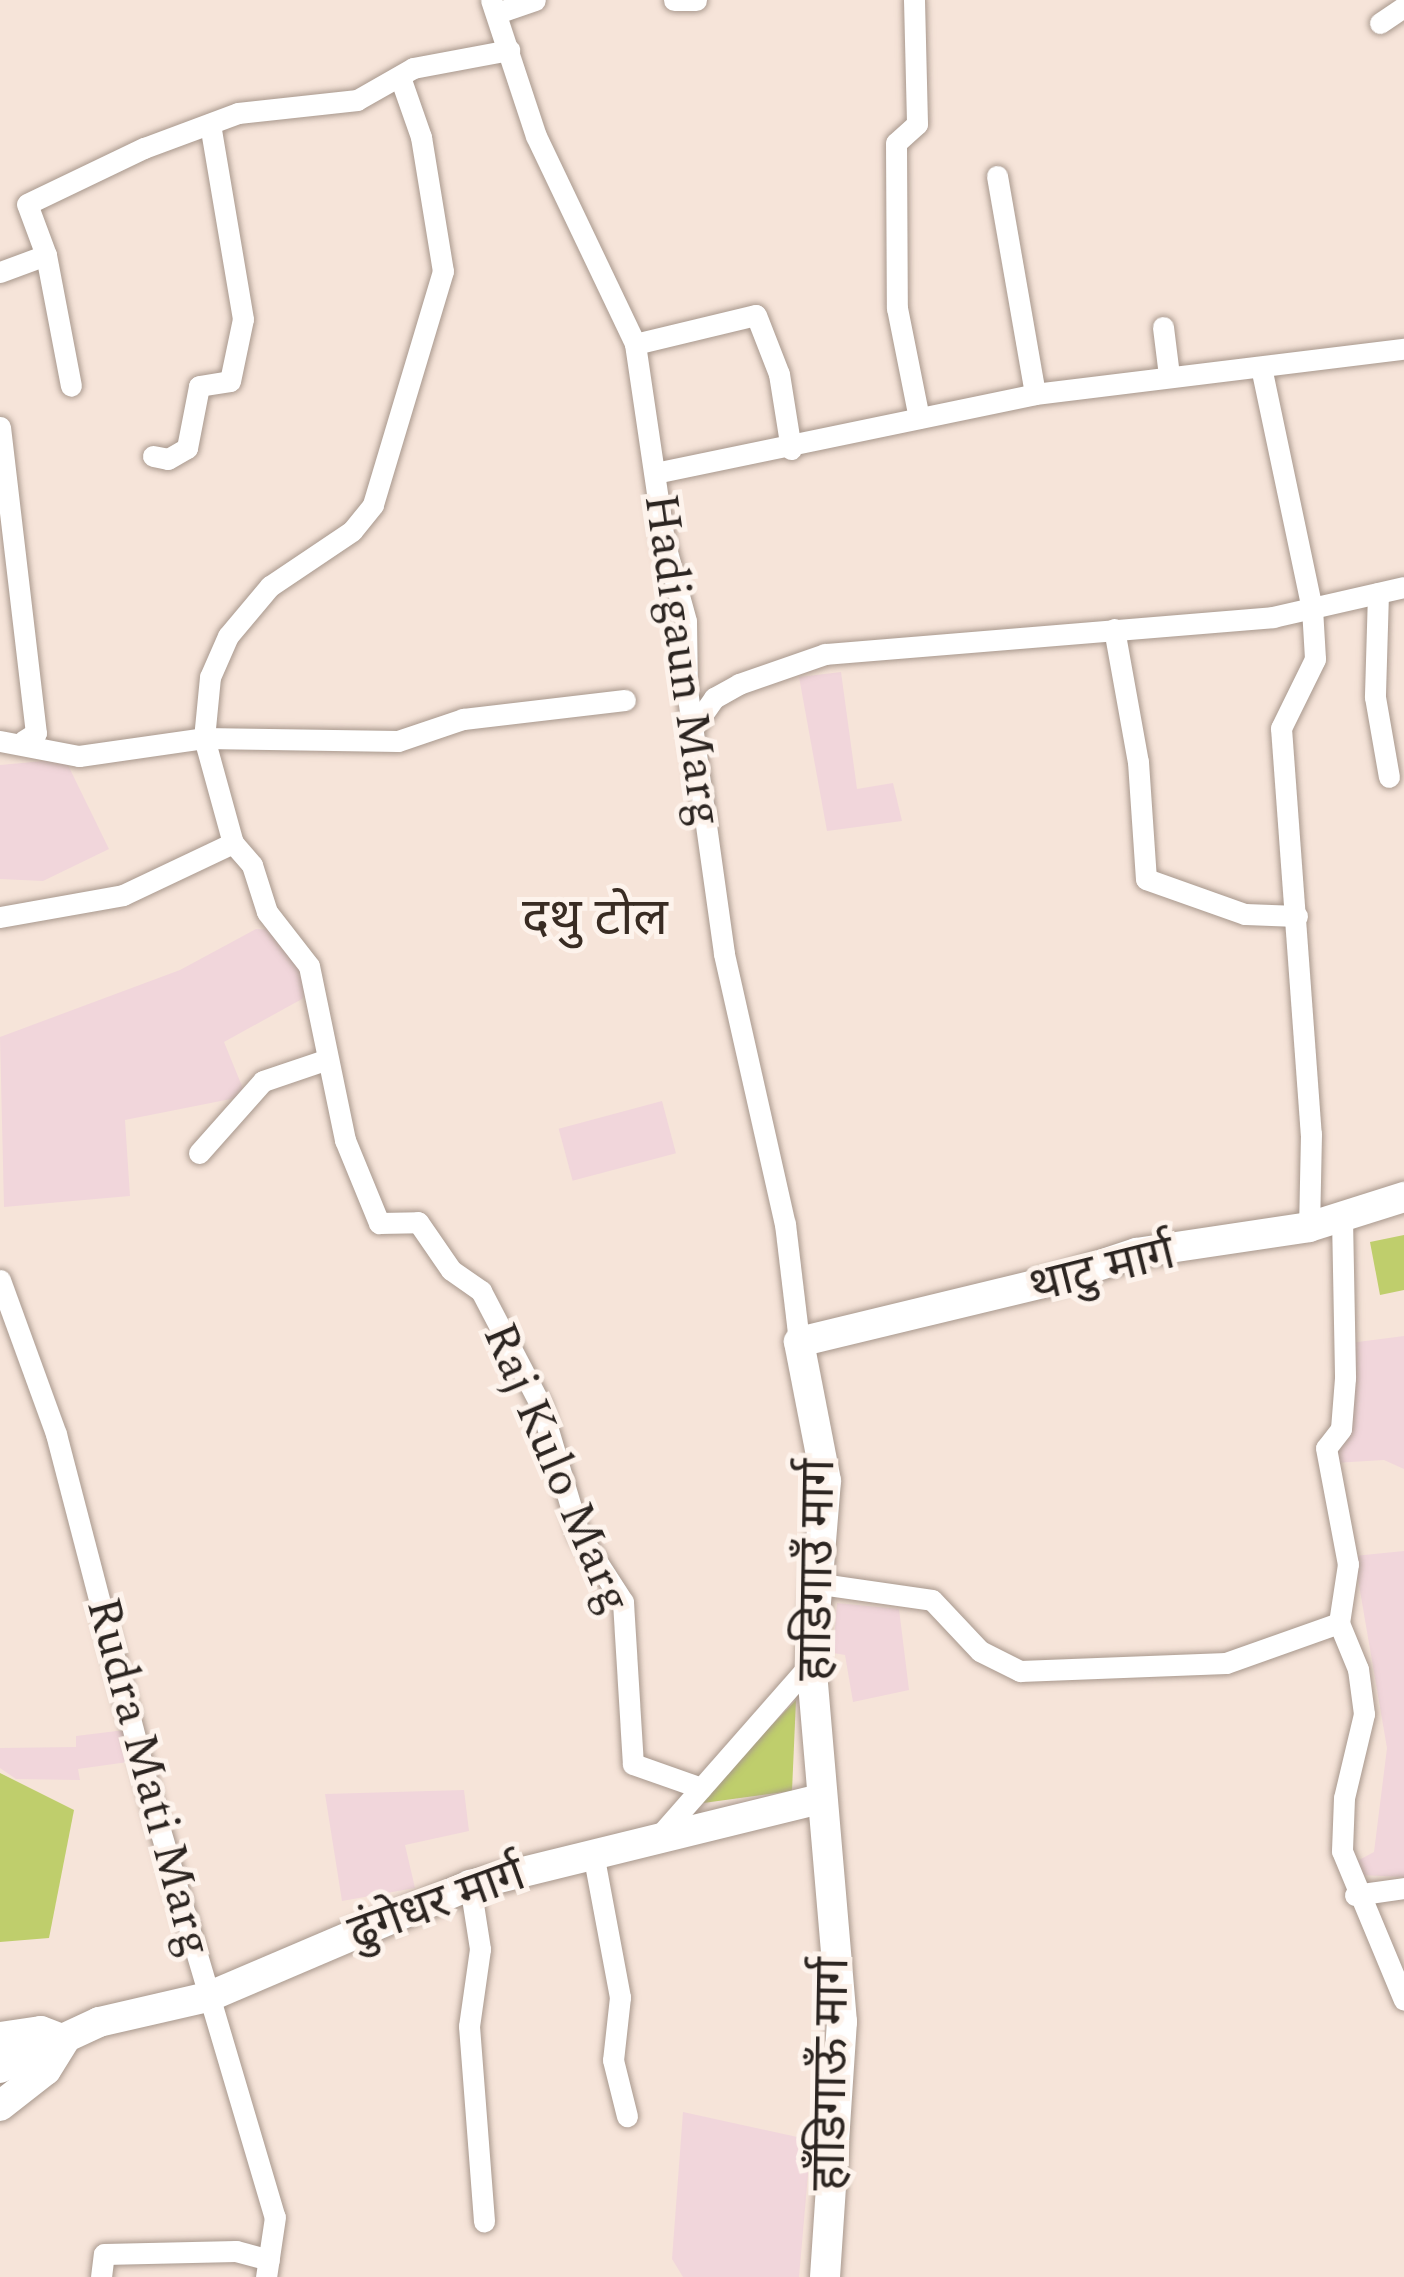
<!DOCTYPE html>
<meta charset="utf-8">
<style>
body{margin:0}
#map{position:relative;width:1404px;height:2277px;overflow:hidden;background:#f6e4d9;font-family:Spectral,"Noto Sans Devanagari",serif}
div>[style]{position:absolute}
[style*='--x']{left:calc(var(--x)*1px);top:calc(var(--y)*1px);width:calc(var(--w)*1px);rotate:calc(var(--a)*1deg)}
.education>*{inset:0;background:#f1d6db;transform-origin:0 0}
.green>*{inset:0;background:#bfce6c}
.roads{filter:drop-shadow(0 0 3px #a8988d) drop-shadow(0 0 3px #a8988d)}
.street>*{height:21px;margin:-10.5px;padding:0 10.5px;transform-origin:10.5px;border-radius:10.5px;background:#fff}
.secondary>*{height:30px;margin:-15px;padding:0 15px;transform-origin:15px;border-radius:15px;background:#fff}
span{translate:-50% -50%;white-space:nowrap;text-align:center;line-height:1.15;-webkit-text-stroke:10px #fdf3ec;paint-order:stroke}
.street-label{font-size:48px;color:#2c2521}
.neighbourhood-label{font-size:51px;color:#392c23}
</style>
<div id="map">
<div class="education">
<div style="clip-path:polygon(841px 672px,857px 789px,893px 783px,902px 821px,827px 831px,799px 677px)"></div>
<div style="clip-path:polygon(65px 759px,109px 849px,43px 881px,0 879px,0 765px)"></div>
<div style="clip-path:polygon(256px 929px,279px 930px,309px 986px,302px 999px,224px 1042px,246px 1096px,125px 1120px,130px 1196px,4px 1207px,0 1037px,180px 970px)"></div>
<div style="left:662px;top:1101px;width:54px;height:107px;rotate:75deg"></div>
<div style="clip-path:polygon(1404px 1336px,1404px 1469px,1384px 1460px,1334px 1463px,1350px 1343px)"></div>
<div style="clip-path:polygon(1404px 1551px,1404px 1877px,1362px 1875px,1357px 1861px,1374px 1852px,1387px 1748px,1354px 1556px)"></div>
<div style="clip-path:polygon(837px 1603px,899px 1609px,909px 1690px,853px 1702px,845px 1655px,833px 1653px)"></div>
<div style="clip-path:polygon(125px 1730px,128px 1762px,78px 1769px,80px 1780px,16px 1779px,0 1768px,0 1748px,76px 1747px,76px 1736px)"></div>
<div style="clip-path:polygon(464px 1790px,469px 1831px,405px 1845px,415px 1888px,342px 1901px,325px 1794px)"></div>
<div style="clip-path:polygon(683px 2112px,811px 2140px,799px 2277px,683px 2277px,672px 2259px)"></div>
</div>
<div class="green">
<div style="clip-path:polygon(1404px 1235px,1404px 1290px,1380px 1295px,1370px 1242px)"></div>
<div style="clip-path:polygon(796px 1700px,792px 1791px,696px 1804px)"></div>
<div style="clip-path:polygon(0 1773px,74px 1810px,49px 1938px,0 1942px)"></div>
</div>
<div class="roads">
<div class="street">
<div style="--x:491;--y:0;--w:143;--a:71.7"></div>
<div style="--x:536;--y:136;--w:230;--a:64.5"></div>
<div style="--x:635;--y:344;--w:199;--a:81.6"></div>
<div style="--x:664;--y:541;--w:83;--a:74.6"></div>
<div style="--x:686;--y:621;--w:69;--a:89.2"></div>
<div style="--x:687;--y:690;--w:267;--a:82"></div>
<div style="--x:724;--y:954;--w:277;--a:77.3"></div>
<div style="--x:785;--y:1224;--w:119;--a:83.2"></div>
<div style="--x:674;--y:0;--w:22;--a:0"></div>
<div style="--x:914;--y:0;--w:124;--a:88.6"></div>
<div style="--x:917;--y:124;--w:28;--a:138"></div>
<div style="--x:896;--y:143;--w:165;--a:89.7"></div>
<div style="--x:897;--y:308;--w:112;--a:78.7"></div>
<div style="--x:497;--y:13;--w:40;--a:-18.9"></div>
<div style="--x:1380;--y:23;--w:29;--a:-34"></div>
<div style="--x:400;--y:77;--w:64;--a:70.7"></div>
<div style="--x:421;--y:137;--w:136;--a:80.7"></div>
<div style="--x:443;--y:271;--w:244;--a:106.7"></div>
<div style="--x:373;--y:505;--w:33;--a:129"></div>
<div style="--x:352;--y:531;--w:99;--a:146.1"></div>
<div style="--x:270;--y:586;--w:65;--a:130"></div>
<div style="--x:228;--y:636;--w:45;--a:113.7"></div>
<div style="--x:210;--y:677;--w:61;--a:95.6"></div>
<div style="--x:204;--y:738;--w:109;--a:74.6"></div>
<div style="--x:233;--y:843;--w:29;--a:49"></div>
<div style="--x:252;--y:865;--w:49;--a:72.3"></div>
<div style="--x:267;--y:912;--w:68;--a:52.1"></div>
<div style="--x:309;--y:966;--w:178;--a:78.3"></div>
<div style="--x:345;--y:1140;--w:90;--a:67.7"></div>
<div style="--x:379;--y:1223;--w:39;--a:-1"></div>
<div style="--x:418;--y:1222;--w:58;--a:55.5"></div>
<div style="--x:451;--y:1270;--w:37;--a:35"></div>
<div style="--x:481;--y:1291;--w:130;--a:62.4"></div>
<div style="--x:541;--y:1406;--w:134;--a:73.5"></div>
<div style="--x:579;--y:1534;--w:81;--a:57.1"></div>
<div style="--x:623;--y:1602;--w:162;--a:86.5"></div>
<div style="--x:633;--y:1764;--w:72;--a:19.4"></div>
<div style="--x:997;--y:176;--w:221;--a:80.1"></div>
<div style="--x:46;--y:255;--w:133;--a:79.2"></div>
<div style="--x:0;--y:272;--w:49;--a:-20.3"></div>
<div style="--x:46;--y:255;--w:54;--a:-110.4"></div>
<div style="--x:27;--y:204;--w:130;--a:-25.6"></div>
<div style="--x:144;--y:148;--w:100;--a:-20.4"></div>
<div style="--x:238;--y:113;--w:120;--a:-6.2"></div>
<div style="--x:357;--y:100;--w:64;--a:-29.7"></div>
<div style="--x:413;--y:68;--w:98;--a:-10.6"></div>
<div style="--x:1163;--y:327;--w:48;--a:82.9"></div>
<div style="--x:635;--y:344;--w:124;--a:-13.5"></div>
<div style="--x:756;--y:315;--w:63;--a:68.7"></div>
<div style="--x:779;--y:374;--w:76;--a:80.9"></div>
<div style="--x:1261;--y:367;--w:246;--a:78.1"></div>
<div style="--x:1312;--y:608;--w:51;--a:86.6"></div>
<div style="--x:1315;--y:659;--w:77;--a:116.2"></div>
<div style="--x:1281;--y:728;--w:407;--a:85.8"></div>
<div style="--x:1311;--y:1134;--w:93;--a:91.2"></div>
<div style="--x:0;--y:427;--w:308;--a:83.3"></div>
<div style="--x:36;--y:733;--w:15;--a:148"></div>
<div style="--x:153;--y:456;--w:15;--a:11"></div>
<div style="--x:168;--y:459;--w:22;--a:-30"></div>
<div style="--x:187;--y:448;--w:63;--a:-79"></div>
<div style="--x:199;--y:386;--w:31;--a:-9"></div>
<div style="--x:230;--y:381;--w:63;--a:-78.2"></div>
<div style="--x:243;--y:319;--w:198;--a:-99.6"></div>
<div style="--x:655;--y:473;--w:388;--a:-11.7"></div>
<div style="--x:1035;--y:394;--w:372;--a:-7"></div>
<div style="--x:1378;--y:593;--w:104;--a:91.7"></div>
<div style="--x:1375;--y:697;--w:81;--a:80.1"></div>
<div style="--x:1114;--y:629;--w:135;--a:79.8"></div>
<div style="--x:1138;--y:762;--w:117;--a:86.1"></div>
<div style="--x:1146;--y:879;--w:105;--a:19.5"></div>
<div style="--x:1245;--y:914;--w:52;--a:2.2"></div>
<div style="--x:693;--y:728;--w:37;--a:-55"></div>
<div style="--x:714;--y:698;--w:29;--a:-29"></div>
<div style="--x:739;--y:684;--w:91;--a:-19.2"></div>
<div style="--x:825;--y:654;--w:450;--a:-4.7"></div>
<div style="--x:1273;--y:617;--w:134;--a:-12.9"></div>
<div style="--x:0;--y:741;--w:80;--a:10.8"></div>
<div style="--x:79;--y:756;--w:126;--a:-8.2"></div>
<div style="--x:204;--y:738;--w:194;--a:0.9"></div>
<div style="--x:398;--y:741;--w:69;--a:-18.7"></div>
<div style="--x:463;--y:719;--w:163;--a:-6.7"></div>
<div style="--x:0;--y:917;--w:125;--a:-10.1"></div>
<div style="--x:123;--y:895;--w:122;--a:-25.3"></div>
<div style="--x:199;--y:1153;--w:96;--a:-48.4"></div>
<div style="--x:263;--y:1081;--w:65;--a:-18.7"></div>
<div style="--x:1342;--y:1218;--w:160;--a:88.9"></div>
<div style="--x:1345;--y:1378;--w:51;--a:94.5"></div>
<div style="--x:1341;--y:1429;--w:24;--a:128"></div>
<div style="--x:1326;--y:1448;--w:118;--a:79.3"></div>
<div style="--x:1348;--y:1564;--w:60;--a:98.7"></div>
<div style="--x:1339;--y:1623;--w:50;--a:67.6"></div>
<div style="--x:1358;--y:1669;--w:45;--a:82.4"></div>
<div style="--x:1364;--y:1714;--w:86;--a:103.4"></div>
<div style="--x:1344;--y:1798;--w:53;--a:92.2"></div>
<div style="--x:1342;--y:1851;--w:161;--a:67.4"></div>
<div style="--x:0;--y:1280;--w:164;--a:70"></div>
<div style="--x:56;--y:1434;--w:392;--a:75.4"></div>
<div style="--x:155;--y:1813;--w:421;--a:73.5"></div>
<div style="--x:275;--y:2217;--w:61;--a:98.5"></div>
<div style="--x:821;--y:1584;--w:112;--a:8.2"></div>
<div style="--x:932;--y:1600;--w:70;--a:46.7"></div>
<div style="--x:980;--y:1651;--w:45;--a:26.6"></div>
<div style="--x:1020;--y:1671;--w:206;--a:-2.2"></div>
<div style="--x:1226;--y:1663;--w:120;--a:-19.5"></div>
<div style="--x:660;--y:1835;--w:229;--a:-48.7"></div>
<div style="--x:593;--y:1853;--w:147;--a:79.4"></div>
<div style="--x:620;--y:1997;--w:63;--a:96.3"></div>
<div style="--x:613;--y:2060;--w:58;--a:76"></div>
<div style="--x:470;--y:1885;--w:65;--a:81.1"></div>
<div style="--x:480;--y:1949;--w:78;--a:98.1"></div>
<div style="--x:469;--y:2026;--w:196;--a:85.6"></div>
<div style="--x:1355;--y:1895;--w:49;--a:-8.1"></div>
<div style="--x:101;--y:2277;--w:23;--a:-83"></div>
<div style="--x:104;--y:2254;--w:132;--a:-1.3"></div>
<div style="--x:236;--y:2251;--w:34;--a:15"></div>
</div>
<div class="secondary">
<div style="--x:0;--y:2037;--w:41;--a:-8.3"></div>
<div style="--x:41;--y:2031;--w:25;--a:21"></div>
<div style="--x:0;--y:2068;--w:109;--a:-24.9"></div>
<div style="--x:99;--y:2022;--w:112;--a:-12.9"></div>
<div style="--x:208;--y:1997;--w:285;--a:-23.1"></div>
<div style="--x:470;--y:1885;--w:360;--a:-13.8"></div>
<div style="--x:0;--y:2106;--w:58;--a:-38"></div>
<div style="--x:46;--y:2070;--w:34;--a:-58"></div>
<div style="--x:825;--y:2277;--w:256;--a:-86.2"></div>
<div style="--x:842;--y:2022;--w:360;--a:-94.9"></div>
<div style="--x:811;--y:1663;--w:183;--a:-85.3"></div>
<div style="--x:826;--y:1481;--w:142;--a:-101"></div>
<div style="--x:799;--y:1342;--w:260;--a:-13.6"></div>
<div style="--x:1052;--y:1281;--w:89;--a:-18.4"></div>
<div style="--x:1136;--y:1253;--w:175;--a:-8.5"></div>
<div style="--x:1309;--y:1227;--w:100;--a:-17.5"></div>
</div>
</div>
<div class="street-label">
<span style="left:683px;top:660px;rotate:82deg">Hadigaun Marg</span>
<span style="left:1102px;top:1270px;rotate:-14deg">थाटु मार्ग</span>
<span style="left:557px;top:1468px;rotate:67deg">Raj Kulo Marg</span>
<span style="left:817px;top:1570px;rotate:-89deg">हाडिगाउँ मार्ग</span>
<span style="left:149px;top:1777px;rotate:75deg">Rudra Mati Marg</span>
<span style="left:437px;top:1904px;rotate:-20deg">ढुंगेधर मार्ग</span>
<span style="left:831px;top:2074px;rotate:-89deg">हाँडिगाऊँ मार्ग</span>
</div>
<div class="neighbourhood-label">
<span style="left:595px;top:919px">दथु टोल</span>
</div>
</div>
